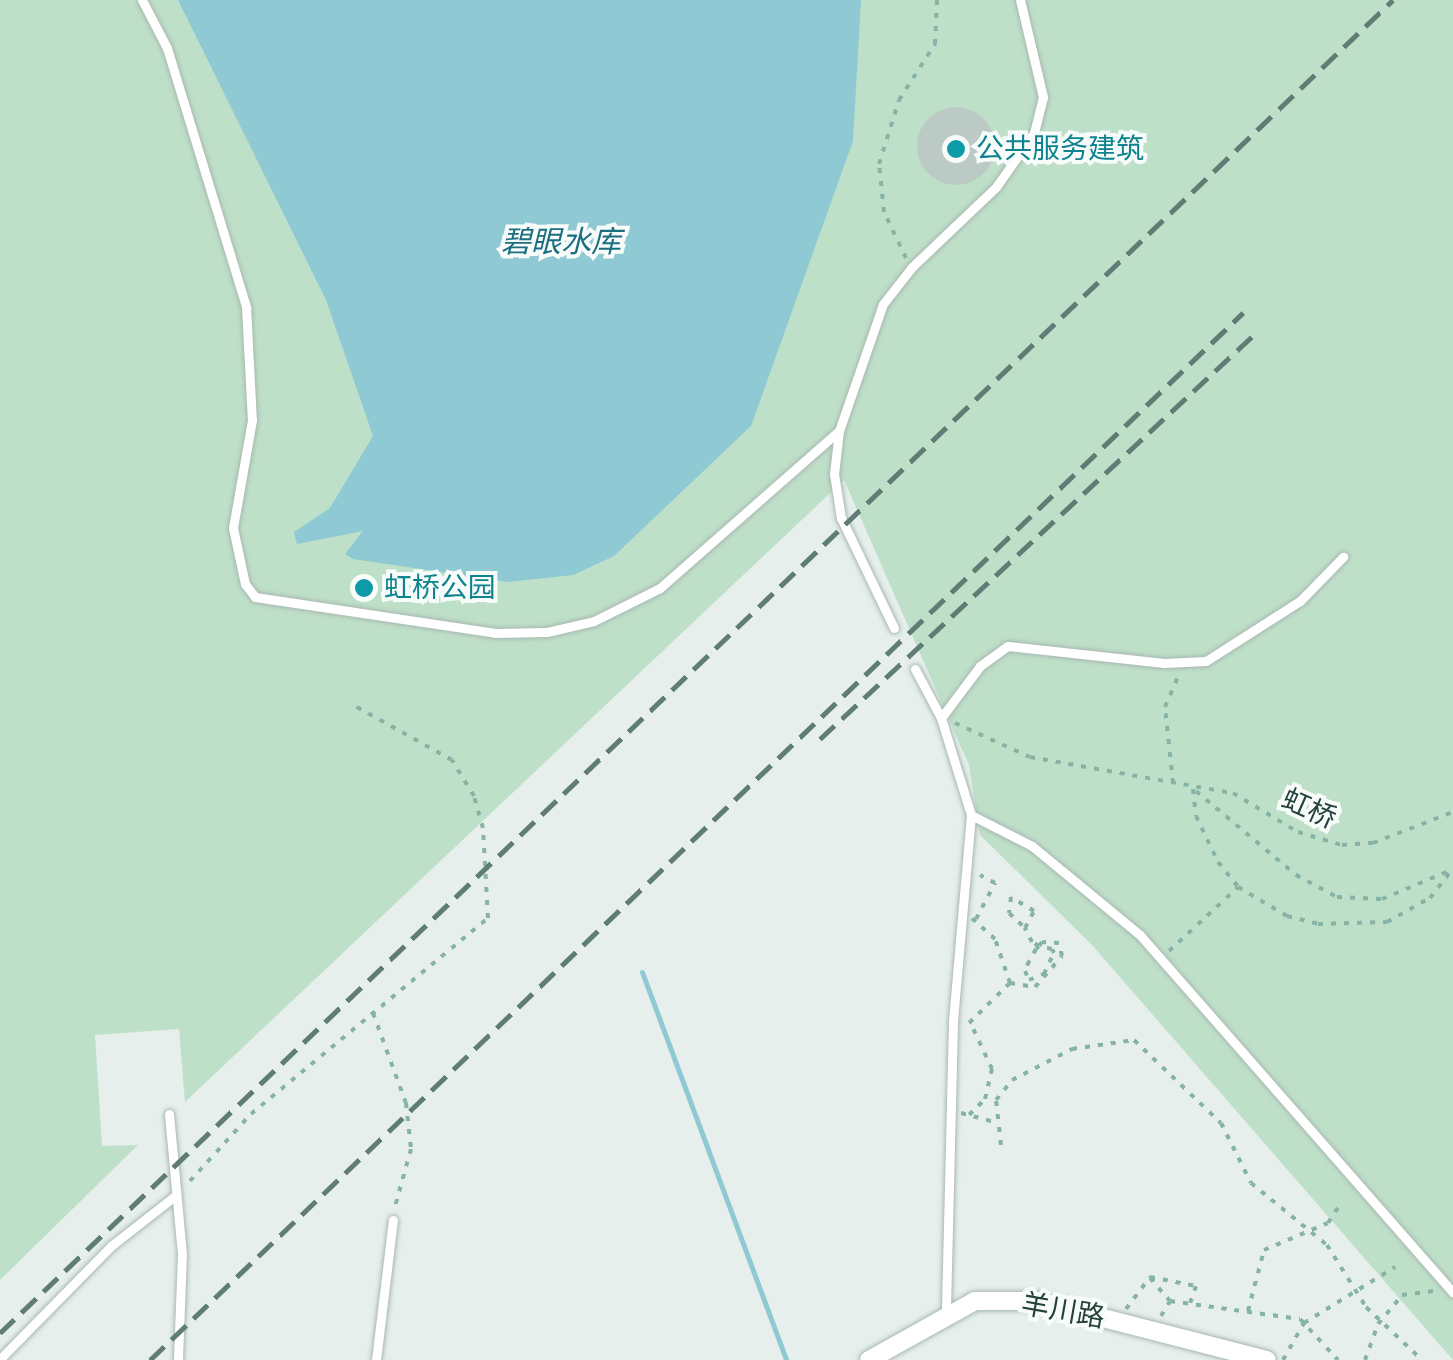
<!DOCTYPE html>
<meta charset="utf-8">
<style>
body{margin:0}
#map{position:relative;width:1453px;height:1360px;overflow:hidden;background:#e6efeb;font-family:Roboto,"Noto Sans SC",sans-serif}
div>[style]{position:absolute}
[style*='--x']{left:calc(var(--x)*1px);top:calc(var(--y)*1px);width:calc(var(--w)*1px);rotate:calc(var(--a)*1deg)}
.green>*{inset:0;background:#bfe0c8}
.water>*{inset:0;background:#8ec9d4}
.stream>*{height:5px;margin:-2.5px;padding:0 2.5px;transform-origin:2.5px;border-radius:2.5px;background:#8ec9d4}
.building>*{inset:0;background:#bbcac4}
.round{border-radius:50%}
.path>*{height:4px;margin-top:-2px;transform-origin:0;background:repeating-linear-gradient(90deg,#86b3a5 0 5px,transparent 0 13px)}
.roads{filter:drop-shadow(0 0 2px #a8b8b2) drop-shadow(0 0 2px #a8b8b2)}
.lane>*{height:9px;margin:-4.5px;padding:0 4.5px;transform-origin:4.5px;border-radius:4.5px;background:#fff}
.street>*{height:18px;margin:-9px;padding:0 9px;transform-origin:9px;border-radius:9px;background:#fff}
.rail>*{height:5px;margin-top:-2.5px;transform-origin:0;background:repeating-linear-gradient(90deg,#5f7d75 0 20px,transparent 0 30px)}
.dots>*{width:28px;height:28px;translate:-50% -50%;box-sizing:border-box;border:5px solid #f7fbf9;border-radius:50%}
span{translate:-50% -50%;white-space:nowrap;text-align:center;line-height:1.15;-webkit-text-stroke:8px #f7fbf9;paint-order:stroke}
.culture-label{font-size:28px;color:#0d838f}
.left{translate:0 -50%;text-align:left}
.street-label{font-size:28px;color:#24423a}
.water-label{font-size:30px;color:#1c6f80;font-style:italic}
</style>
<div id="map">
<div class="green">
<div style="clip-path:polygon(0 0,1453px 0,1453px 1360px,1092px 945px,980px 835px,969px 765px,844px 480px,185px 1102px,179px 1029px,95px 1035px,102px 1146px,138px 1145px,0 1280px)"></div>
</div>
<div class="water">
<div style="clip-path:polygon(178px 0,861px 0,853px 141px,751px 426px,614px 556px,573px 575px,508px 582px,353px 559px,345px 554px,363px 531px,297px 544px,294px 532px,330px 508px,373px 436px,326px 300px)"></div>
</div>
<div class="stream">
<div style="--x:642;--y:972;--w:414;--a:69.6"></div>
</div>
<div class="building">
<div class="round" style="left:917px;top:107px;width:78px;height:78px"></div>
</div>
<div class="path">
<div style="--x:906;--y:258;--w:51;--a:-115.6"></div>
<div style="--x:884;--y:212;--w:48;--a:-95.9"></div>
<div style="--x:879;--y:164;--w:67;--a:-72.6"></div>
<div style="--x:899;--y:100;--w:67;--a:-57.3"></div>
<div style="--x:935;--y:44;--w:44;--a:-87.4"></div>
<div style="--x:955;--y:723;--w:82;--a:24.4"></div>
<div style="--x:1030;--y:757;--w:206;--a:10.1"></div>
<div style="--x:1233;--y:793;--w:76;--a:31"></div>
<div style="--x:1298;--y:832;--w:46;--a:16.5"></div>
<div style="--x:1342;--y:845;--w:31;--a:-4"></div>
<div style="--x:1373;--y:843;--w:86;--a:-21.2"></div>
<div style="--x:1173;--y:783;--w:76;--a:-96"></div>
<div style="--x:1165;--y:707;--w:33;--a:-67"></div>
<div style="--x:1193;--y:789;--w:27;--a:84"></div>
<div style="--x:1196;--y:816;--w:51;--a:64.4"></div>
<div style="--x:1218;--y:862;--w:32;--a:51"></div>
<div style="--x:1238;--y:887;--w:57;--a:30.6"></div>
<div style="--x:1287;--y:916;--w:32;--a:14"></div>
<div style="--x:1318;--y:924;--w:69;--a:-1.7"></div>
<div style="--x:1387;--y:922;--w:49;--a:-29.2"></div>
<div style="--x:1430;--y:898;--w:37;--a:-52"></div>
<div style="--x:1196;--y:791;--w:131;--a:40"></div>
<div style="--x:1296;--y:875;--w:47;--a:28.2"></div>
<div style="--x:1337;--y:897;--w:45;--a:2.5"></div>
<div style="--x:1382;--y:899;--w:73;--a:-22.7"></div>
<div style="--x:976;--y:919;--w:41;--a:-62.2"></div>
<div style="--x:995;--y:883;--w:17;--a:-152"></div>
<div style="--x:1169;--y:951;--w:94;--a:-42.8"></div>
<div style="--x:1010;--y:983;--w:25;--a:9"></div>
<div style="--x:1035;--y:987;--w:41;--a:-48.9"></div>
<div style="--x:1062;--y:956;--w:13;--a:-103"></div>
<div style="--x:1059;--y:943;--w:17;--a:-177"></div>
<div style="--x:1042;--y:942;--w:5;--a:127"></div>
<div style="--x:1039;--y:946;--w:4;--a:135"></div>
<div style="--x:1036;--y:949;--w:14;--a:120"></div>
<div style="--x:1029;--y:961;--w:11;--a:112"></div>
<div style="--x:1025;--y:971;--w:10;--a:66"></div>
<div style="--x:1029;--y:980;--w:16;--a:-22"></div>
<div style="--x:1044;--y:974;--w:23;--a:-65"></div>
<div style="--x:1054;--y:953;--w:4;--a:-117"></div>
<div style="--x:1052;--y:949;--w:13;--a:-167"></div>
<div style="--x:1039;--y:946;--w:8;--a:-150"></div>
<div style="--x:1032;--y:942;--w:16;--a:-117"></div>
<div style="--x:1025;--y:928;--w:19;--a:-62"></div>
<div style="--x:1034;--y:911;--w:27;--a:-149"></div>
<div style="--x:1011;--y:897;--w:16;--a:97"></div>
<div style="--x:1009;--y:913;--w:22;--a:43"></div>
<div style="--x:373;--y:1013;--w:96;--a:69.9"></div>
<div style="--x:406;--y:1103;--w:46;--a:83.8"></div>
<div style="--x:411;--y:1149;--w:63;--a:105.6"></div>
<div style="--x:969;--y:1023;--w:57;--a:-44.3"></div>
<div style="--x:1010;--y:983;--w:46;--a:-108.8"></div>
<div style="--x:995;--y:939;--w:31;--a:-138"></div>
<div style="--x:961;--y:1113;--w:35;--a:15"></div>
<div style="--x:969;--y:1115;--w:23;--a:-45"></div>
<div style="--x:985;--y:1099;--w:31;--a:-77"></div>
<div style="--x:992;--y:1069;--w:50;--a:-115"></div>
<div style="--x:1001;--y:1145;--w:45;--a:-96.3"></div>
<div style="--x:996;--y:1100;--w:26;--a:-51"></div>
<div style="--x:1012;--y:1080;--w:68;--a:-27.3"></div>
<div style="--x:1072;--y:1049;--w:63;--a:-8.3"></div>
<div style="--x:1134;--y:1040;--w:120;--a:43.7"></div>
<div style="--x:1221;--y:1123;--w:67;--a:63.4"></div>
<div style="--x:1251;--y:1183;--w:98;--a:39.2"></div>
<div style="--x:1327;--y:1245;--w:73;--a:57.8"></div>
<div style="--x:1366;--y:1307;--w:77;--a:43.4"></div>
<div style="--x:190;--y:1181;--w:91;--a:-47.7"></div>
<div style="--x:251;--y:1114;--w:308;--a:-39.6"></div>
<div style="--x:488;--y:918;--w:90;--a:-93.2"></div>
<div style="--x:483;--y:828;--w:33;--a:-106"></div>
<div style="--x:474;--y:796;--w:42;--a:-121.4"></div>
<div style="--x:452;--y:760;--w:111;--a:-150.9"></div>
<div style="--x:1150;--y:1278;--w:30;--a:49"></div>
<div style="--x:1126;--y:1309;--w:40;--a:-53"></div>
<div style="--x:1150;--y:1277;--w:47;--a:11.1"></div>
<div style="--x:1196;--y:1286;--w:18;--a:109"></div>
<div style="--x:1248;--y:1311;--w:63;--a:-75.3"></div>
<div style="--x:1264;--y:1250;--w:69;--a:-22.9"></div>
<div style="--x:1328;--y:1223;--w:24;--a:-57"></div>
<div style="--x:1161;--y:1316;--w:17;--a:-59"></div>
<div style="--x:1170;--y:1301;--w:131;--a:7.9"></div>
<div style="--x:1300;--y:1319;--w:56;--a:47.2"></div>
<div style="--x:1283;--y:1360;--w:43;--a:-60.4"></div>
<div style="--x:1304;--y:1323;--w:107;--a:-31.6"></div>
<div style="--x:1365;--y:1360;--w:38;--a:-70"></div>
<div style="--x:1378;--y:1324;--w:38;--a:-50"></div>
<div style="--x:1402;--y:1295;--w:34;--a:-7"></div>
</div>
<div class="roads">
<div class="lane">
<div style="--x:142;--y:0;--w:54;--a:62.5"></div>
<div style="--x:167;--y:48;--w:271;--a:73"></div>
<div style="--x:246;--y:307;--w:113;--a:87"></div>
<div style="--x:252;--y:420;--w:110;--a:100"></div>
<div style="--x:233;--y:528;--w:57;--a:77.9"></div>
<div style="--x:245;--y:584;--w:16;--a:52"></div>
<div style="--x:255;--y:597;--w:243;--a:8.5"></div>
<div style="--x:495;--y:633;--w:52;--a:-1.1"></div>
<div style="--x:547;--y:632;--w:48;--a:-13.2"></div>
<div style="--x:594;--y:621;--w:74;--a:-26.6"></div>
<div style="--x:660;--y:588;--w:238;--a:-41.3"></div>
<div style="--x:894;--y:628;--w:122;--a:-115.7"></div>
<div style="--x:841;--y:518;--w:45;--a:-99"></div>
<div style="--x:834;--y:474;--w:43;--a:-83.4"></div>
<div style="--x:839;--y:431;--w:134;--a:-70.9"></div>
<div style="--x:883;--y:304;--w:47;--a:-51.9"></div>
<div style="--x:912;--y:267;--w:116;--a:-43.6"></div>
<div style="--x:996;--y:187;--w:66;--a:-54.9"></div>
<div style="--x:1034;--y:133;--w:37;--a:-76"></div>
<div style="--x:1043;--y:97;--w:100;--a:-103.3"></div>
<div style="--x:915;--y:669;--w:55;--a:62"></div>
<div style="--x:941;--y:718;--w:102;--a:72.8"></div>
<div style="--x:971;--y:815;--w:208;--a:95"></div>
<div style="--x:953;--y:1022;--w:292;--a:91.4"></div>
<div style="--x:941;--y:718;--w:65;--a:-53.1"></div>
<div style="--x:980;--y:666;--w:34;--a:-36"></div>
<div style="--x:1008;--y:646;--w:157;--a:6.2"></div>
<div style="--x:1164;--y:663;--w:42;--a:-2.7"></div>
<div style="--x:1206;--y:661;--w:112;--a:-32.6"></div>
<div style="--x:1300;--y:601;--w:62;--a:-45.7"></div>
<div style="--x:971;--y:815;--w:68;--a:26.9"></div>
<div style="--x:1032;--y:846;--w:140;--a:39.5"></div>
<div style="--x:1140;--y:935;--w:475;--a:48.8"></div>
<div style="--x:169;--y:1114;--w:141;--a:84.7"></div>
<div style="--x:182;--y:1254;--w:106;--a:92.2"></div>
<div style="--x:0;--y:1359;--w:158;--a:-45.5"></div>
<div style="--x:111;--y:1246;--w:83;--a:-38.1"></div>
<div style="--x:376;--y:1360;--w:141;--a:-83.1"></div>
</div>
<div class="street">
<div style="--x:869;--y:1360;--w:121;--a:-29.1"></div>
<div style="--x:975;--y:1301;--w:62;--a:0"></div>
<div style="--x:1037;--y:1301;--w:237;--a:14.4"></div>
</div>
</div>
<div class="rail">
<div style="--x:820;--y:739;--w:600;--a:-42.97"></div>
<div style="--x:0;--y:1333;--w:1928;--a:-43.74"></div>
<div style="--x:150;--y:1360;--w:1514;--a:-43.77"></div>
</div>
<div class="dots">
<div style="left:956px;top:149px;background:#0f9aa8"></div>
<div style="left:364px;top:588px;background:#0f9aa8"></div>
</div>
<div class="culture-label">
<span class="left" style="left:976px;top:149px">公共服务建筑</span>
<span class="left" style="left:384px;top:588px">虹桥公园</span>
</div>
<div class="street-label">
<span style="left:1309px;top:809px;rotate:24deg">虹桥</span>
<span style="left:1063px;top:1311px;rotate:10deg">羊川路</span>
</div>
<div class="water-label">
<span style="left:561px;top:242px">碧眼水库</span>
</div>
</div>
